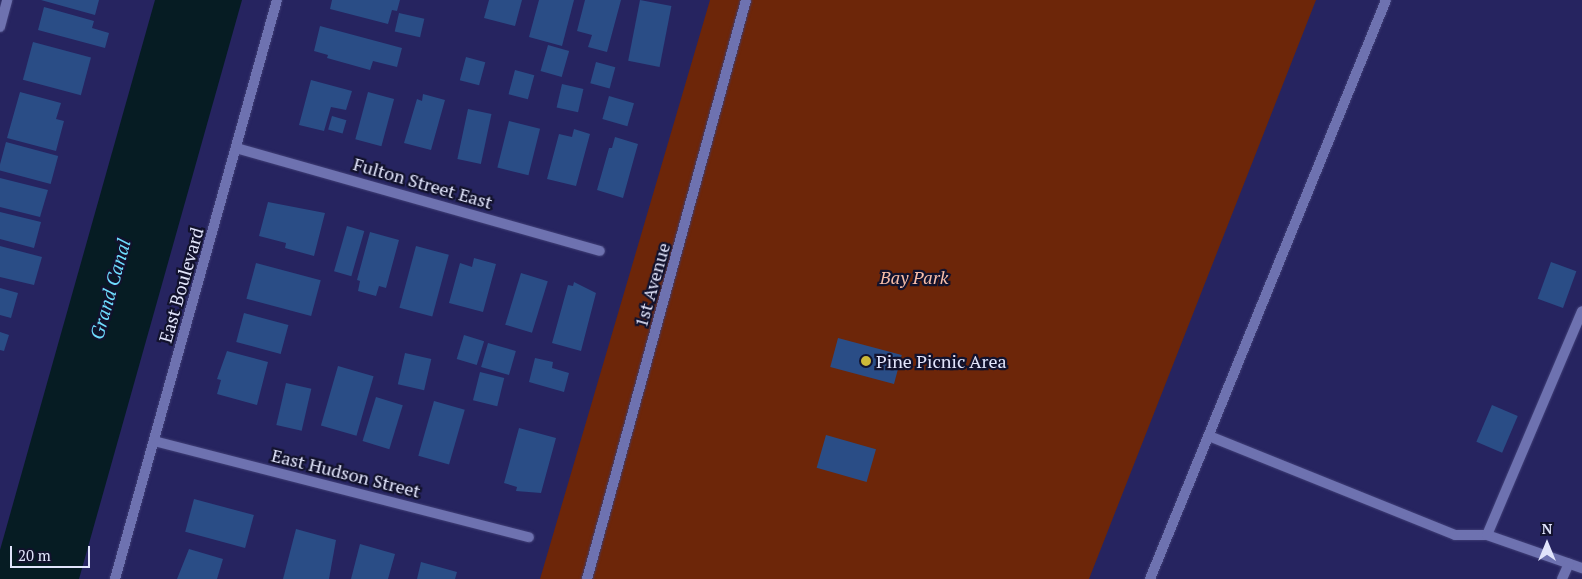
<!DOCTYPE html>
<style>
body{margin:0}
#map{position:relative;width:1582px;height:579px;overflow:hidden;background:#262460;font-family:"PT Serif",serif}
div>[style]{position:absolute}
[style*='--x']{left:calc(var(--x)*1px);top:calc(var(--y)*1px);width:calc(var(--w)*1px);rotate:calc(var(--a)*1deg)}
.green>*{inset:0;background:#6d2609}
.water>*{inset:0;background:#061c23}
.building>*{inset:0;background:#2a4d86;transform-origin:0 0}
.roads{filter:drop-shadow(0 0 1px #403f76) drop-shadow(0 0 1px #403f76)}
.lane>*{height:10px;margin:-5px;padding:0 5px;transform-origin:5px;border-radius:5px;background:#6e72b0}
.street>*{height:10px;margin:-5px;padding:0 5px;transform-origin:5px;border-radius:5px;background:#6e72b0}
.dots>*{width:14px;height:14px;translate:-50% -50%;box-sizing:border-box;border:2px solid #12122d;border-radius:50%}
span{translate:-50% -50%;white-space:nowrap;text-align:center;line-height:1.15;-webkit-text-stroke:4.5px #12122d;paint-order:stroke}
.street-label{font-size:18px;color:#e1e4fb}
.park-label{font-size:18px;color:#f8bea9;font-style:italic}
.poi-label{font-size:18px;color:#e1e4fb}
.left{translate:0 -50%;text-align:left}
.water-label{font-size:19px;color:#6edcfd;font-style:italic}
.north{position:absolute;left:1522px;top:519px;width:50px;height:50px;-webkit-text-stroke:4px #12122d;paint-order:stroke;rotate:0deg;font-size:14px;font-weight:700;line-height:20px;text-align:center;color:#e1e4fb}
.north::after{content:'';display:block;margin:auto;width:18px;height:22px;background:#e1e4fb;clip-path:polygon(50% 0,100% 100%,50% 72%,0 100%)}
.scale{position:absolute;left:10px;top:546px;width:80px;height:22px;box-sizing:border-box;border:2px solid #e1e4fb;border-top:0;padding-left:6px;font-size:15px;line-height:18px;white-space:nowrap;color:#e1e4fb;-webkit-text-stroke:4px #12122d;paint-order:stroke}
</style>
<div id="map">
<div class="green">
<div style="clip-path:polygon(710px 0,1316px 0,1089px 579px,540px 579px)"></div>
</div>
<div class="water">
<div style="clip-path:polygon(155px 0,242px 0,79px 579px,0 579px,0 550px)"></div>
</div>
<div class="building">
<div style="clip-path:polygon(41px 0,99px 0,95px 15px)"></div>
<div style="clip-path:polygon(332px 0,400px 0,397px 11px,392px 10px,388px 24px,330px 9px)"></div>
<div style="clip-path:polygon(489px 0,522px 0,515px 26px,484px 18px)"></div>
<div style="clip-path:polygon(539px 0,574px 0,562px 46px,529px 37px)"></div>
<div style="clip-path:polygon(585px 0,621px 0,607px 52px,588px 47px,592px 35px,577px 31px)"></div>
<div style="left:640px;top:0;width:32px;height:62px;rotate:11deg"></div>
<div style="clip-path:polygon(44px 7px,94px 21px,92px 28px,109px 33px,105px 48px,38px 30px)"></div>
<div style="left:399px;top:13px;width:26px;height:19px;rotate:13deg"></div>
<div style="clip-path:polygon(320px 26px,402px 48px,397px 67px,373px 61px,370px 70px,327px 58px,328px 55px,314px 51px)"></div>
<div style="left:33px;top:42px;width:60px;height:39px;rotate:15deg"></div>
<div style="left:548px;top:45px;width:22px;height:27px;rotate:16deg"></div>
<div style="left:466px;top:57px;width:20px;height:24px;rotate:15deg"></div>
<div style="left:596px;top:62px;width:20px;height:22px;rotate:15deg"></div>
<div style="left:515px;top:70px;width:20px;height:25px;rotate:15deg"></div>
<div style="clip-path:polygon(311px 80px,352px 91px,346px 110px,331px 107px,324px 131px,299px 125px)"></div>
<div style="left:562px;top:84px;width:22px;height:24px;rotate:13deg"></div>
<div style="clip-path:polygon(20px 92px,61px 103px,56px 119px,64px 121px,56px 151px,7px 138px)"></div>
<div style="left:368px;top:92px;width:27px;height:49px;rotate:15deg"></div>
<div style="clip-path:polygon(423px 94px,445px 100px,431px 150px,404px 143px,417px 99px,422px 101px)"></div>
<div style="left:609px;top:96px;width:26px;height:24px;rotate:16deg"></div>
<div style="left:468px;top:109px;width:24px;height:51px;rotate:12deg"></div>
<div style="left:332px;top:116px;width:15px;height:14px;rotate:16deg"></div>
<div style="left:509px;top:121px;width:32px;height:48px;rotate:14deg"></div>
<div style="clip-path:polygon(574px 129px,590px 134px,576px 186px,547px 179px,559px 134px,572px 137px)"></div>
<div style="clip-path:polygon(615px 137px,638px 144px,623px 198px,597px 190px,609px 148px,612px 148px)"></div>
<div style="left:6px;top:142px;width:54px;height:29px;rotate:15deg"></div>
<div style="clip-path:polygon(0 178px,48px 190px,40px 217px,0 207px)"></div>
<div style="clip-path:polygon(268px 202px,325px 213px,314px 256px,285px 248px,286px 243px,259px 236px)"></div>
<div style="clip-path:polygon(0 212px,41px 222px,34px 248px,0 239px)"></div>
<div style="left:347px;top:226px;width:18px;height:47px;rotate:16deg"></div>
<div style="clip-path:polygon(370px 232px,399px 240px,386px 288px,379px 286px,376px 296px,358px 291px,360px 281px,357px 280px)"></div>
<div style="clip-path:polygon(0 246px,42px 257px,34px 285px,0 277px)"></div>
<div style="left:416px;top:246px;width:34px;height:64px;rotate:15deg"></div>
<div style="clip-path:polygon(474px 258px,496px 264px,483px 312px,449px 303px,460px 263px,472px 267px)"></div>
<div style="left:1551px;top:262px;width:27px;height:39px;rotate:20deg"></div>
<div style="left:256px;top:263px;width:67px;height:37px;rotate:15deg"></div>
<div style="left:521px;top:273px;width:28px;height:54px;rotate:17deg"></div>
<div style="clip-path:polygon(574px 282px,596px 293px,581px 351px,552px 343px,568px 285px,573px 286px)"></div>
<div style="clip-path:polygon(0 288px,18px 293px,11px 318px,0 315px)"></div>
<div style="left:244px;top:313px;width:46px;height:30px;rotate:15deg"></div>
<div style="clip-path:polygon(0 332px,9px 335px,4px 351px,0 350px)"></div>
<div style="left:464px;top:335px;width:21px;height:25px;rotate:17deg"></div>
<div style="left:838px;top:338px;width:66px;height:30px;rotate:15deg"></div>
<div style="left:488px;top:343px;width:29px;height:25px;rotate:16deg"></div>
<div style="clip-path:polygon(227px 351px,268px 362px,257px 405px,217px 394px,221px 380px,217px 379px)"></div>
<div style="left:405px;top:353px;width:27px;height:32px;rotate:13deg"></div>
<div style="clip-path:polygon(535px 358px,553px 362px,552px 368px,569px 373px,564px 392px,529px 382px)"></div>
<div style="left:338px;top:366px;width:37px;height:62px;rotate:16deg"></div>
<div style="left:480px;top:372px;width:25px;height:29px;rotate:14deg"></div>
<div style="left:286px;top:383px;width:26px;height:43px;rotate:13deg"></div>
<div style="left:376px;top:397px;width:28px;height:46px;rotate:17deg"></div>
<div style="left:434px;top:401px;width:32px;height:57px;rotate:16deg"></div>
<div style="left:1492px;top:405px;width:28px;height:40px;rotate:23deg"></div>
<div style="clip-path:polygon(519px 428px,556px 438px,541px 493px,516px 491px,517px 487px,504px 483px)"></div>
<div style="left:826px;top:435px;width:52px;height:34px;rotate:16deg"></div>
<div style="left:194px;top:499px;width:62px;height:34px;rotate:15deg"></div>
<div style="clip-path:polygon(296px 529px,336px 540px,329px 579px,283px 579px)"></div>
<div style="clip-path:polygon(360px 544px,395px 554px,388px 579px,351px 579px)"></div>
<div style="clip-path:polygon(189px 549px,223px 559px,217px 579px,177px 579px)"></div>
<div style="clip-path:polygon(421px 562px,457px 572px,455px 579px,417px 579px)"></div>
</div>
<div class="roads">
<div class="lane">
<div style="--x:1209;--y:436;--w:265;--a:21.9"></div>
<div style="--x:1455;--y:535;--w:32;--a:0"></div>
<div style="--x:1487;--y:535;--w:101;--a:19.2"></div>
<div style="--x:1487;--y:535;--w:243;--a:-67"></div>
<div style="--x:1150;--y:579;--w:625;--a:-67.82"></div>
<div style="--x:1562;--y:579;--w:17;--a:-66"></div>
</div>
<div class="street">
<div style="--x:0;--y:27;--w:28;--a:-75"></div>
<div style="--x:236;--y:148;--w:378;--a:15.8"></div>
<div style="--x:154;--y:441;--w:387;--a:14.4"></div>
<div style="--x:115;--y:579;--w:601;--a:-74.37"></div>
<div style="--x:587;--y:579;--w:600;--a:-74.64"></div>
</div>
</div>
<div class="dots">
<div style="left:866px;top:361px;background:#cdb938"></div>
</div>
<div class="street-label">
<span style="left:423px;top:183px;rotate:16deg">Fulton Street East</span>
<span style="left:181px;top:285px;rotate:-74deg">East Boulevard</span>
<span style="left:652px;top:285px;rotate:-74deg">1st Avenue</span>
<span style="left:346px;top:473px;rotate:14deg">East Hudson Street</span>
</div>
<div class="park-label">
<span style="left:914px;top:277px">Bay Park</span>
</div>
<div class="poi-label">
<span class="left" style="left:876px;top:361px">Pine Picnic Area</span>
</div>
<div class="water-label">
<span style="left:110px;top:289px;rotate:-74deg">Grand Canal</span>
</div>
<div class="north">N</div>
<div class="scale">20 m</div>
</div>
